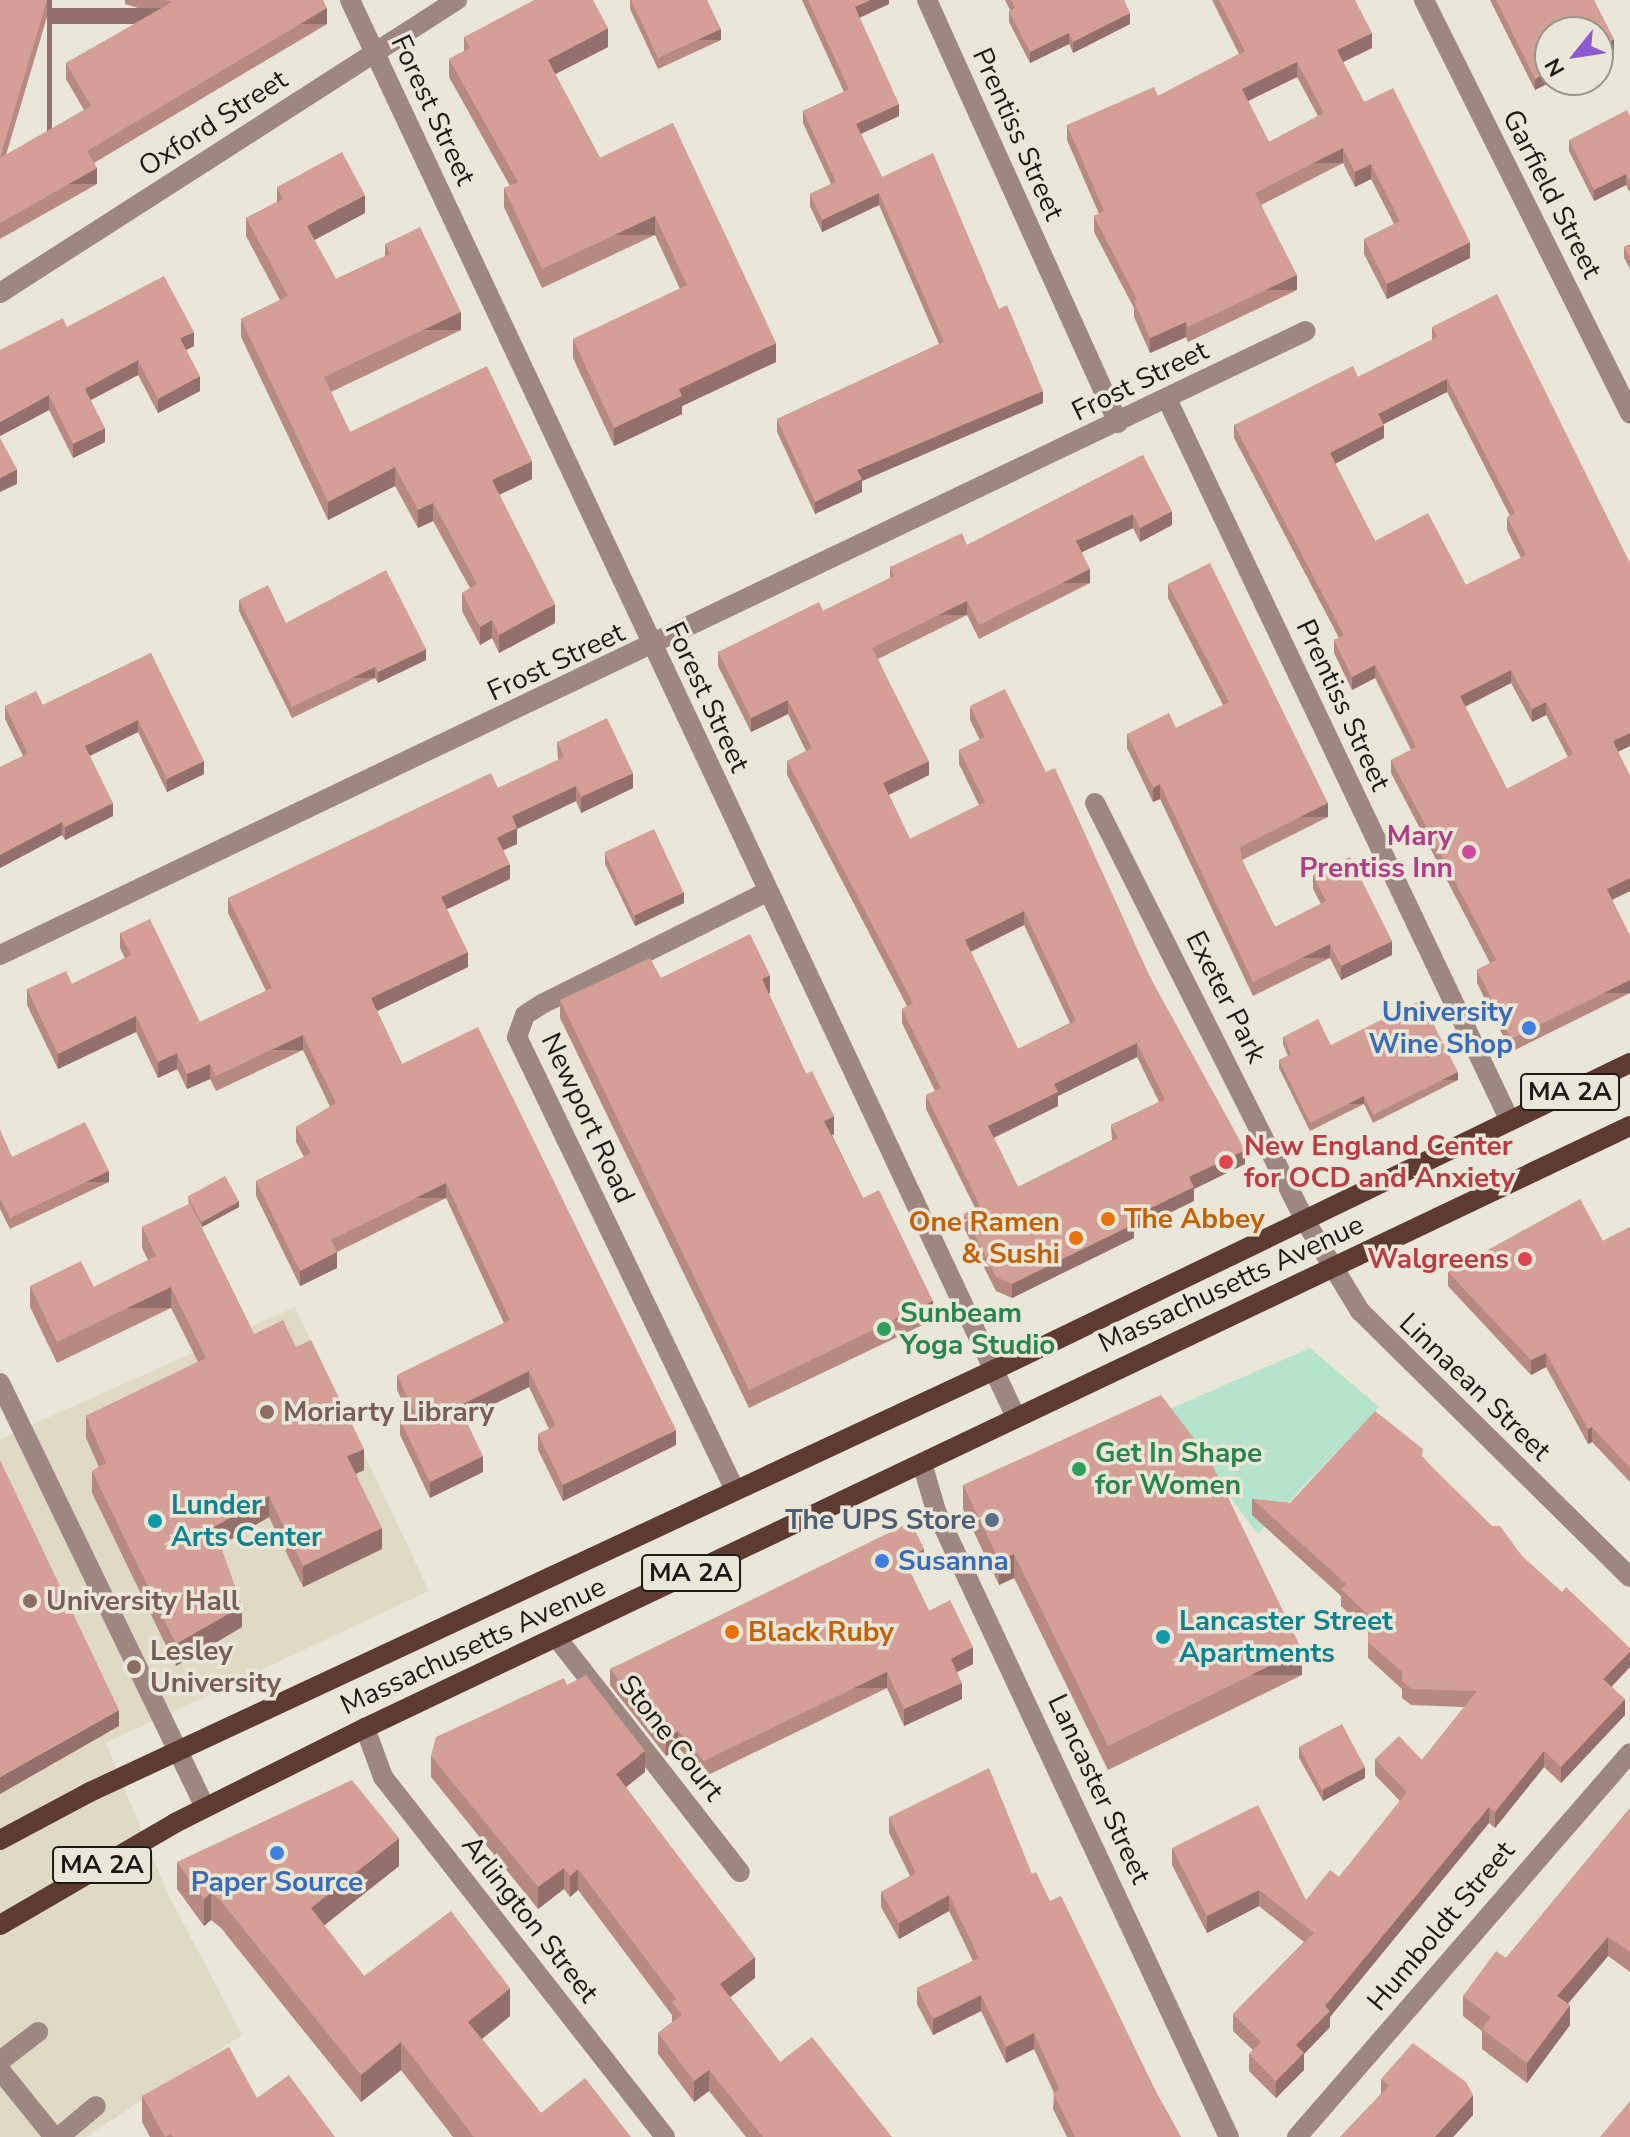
<!DOCTYPE html>
<style>
body{margin:0}
#map{position:relative;width:1630px;height:2137px;overflow:hidden;background:#ebe7d8;font-family:"Nunito Sans",sans-serif}
div>[style]{position:absolute}
[style*='--x']{left:calc(var(--x)*1px);top:calc(var(--y)*1px);width:calc(var(--w)*1px);rotate:calc(var(--a)*1deg)}
.built>*{inset:0;background:#e0dac5}
.green>*{inset:0;background:#b4e4cb}
.minor>*{height:20px;margin:-10px;padding:0 10px;transform-origin:10px;border-radius:10px;background:#9e8781}
.major>*{height:20px;margin:-10px;padding:0 10px;transform-origin:10px;border-radius:10px;background:#5f3a30}
.wall>*{inset:0;background:#b78981}
.shaded-wall>*{inset:0;background:#956f69;transform-origin:0 0}
.building>*{inset:0;background:#d59f96;transform-origin:0 0}
.dots>*{width:22px;height:22px;translate:-50% -50%;box-sizing:border-box;border:4px solid #ebe7d8;border-radius:50%}
span{translate:-50% -50%;white-space:nowrap;text-align:center;line-height:1.15;-webkit-text-stroke:7px #ebe7d8;paint-order:stroke}
.shield-label span{padding:2px 6px;background:#ebe7d8;border:2px solid;border-radius:6px;-webkit-text-stroke-width:0}
.shield-label{font-size:26px;color:#1b1a15;font-weight:700}
.street-label{font-size:28px;color:#1b1a15}
.hotel-label{font-size:28px;color:#b23c85;font-weight:700}
.right{translate:-100% -50%;text-align:right}
.shop-label{font-size:28px;color:#366cbe;font-weight:700}
.left{translate:0 -50%;text-align:left}
.health-label{font-size:28px;color:#be3a42;font-weight:700}
.food-label{font-size:28px;color:#c56008;font-weight:700}
.leisure-label{font-size:28px;color:#27864d;font-weight:700}
.education-label{font-size:28px;color:#785e54;font-weight:700}
.culture-label{font-size:28px;color:#0d838f;font-weight:700}
.service-label{font-size:28px;color:#4e5e75;font-weight:700}
.north{position:absolute;left:1534px;top:16px;width:80px;height:80px;box-sizing:border-box;background:#ebe7d8;border:2px solid #98958a;border-radius:50%;rotate:240deg;font-size:22px;font-weight:700;line-height:32px;text-align:center;color:#1b1a15}
.north::after{content:'';display:block;margin:auto;width:28px;height:36px;background:#8e5ad3;clip-path:polygon(50% 0,100% 100%,50% 72%,0 100%)}
</style>
<div id="map">
<div class="built">
<div style="clip-path:polygon(295px 1307px,429px 1591px,106px 1743px,166px 1890px,242px 2035px,86px 2137px,0 2137px,0 1439px)"></div>
</div>
<div class="green">
<div style="clip-path:polygon(1310px 1348px,1379px 1407px,1258px 1534px,1165px 1411px)"></div>
</div>
<div class="minor">
<div style="--x:350;--y:0;--w:1566;--a:64.83"></div>
<div style="--x:927;--y:0;--w:464;--a:65.7"></div>
<div style="--x:1424;--y:0;--w:462;--a:63.5"></div>
<div style="--x:0;--y:293;--w:543;--a:-32.67"></div>
<div style="--x:1167;--y:399;--w:799;--a:64.59"></div>
<div style="--x:1095;--y:803;--w:466;--a:63.3"></div>
<div style="--x:1304;--y:1219;--w:108;--a:58.7"></div>
<div style="--x:1360;--y:1311;--w:379;--a:44.6"></div>
<div style="--x:0;--y:955;--w:1447;--a:-25.54"></div>
<div style="--x:0;--y:1383;--w:471;--a:64.2"></div>
<div style="--x:922;--y:1463;--w:50;--a:73.7"></div>
<div style="--x:936;--y:1511;--w:691;--a:64.92"></div>
<div style="--x:734;--y:1488;--w:500;--a:-115.69"></div>
<div style="--x:517;--y:1037;--w:23;--a:-70"></div>
<div style="--x:525;--y:1015;--w:20;--a:-33"></div>
<div style="--x:542;--y:1004;--w:251;--a:-26.5"></div>
<div style="--x:557;--y:1638;--w:297;--a:52"></div>
<div style="--x:365;--y:1728;--w:52;--a:69.8"></div>
<div style="--x:383;--y:1777;--w:457;--a:51.9"></div>
<div style="--x:0;--y:2061;--w:48;--a:-37.3"></div>
<div style="--x:0;--y:2070;--w:86;--a:51.1"></div>
<div style="--x:59;--y:2137;--w:48;--a:-40"></div>
<div style="--x:1297;--y:2137;--w:508;--a:-49.07"></div>
</div>
<div class="major">
<div style="--x:0;--y:1840;--w:102;--a:-28.1"></div>
<div style="--x:90;--y:1792;--w:998;--a:-25.02"></div>
<div style="--x:994;--y:1370;--w:706;--a:-25.77"></div>
<div style="--x:0;--y:1925;--w:203;--a:-30.2"></div>
<div style="--x:175;--y:1823;--w:212;--a:-26.6"></div>
<div style="--x:365;--y:1728;--w:1401;--a:-25.45"></div>
</div>
<div class="wall">
<div style="clip-path:polygon(0 0,52px 0,6px 155px,84px 110px,66px 79px,66px 63px,154px 13px,125px 4px,125px 0,323px 0,327px 24px,94px 163px,97px 184px,0 239px)"></div>
<div style="clip-path:polygon(630px 0,707px 0,721px 40px,658px 69px,630px 9px)"></div>
<div style="clip-path:polygon(802px 0,889px 0,889px 4px,859px 17px,899px 116px,861px 134px,882px 177px,999px 309px,1043px 403px,862px 481px,862px 492px,815px 514px,777px 432px,777px 419px,939px 344px,879px 205px,822px 232px,810px 206px,810px 194px,831px 184px,803px 123px,803px 111px,844px 92px)"></div>
<div style="clip-path:polygon(1005px 0,1124px 0,1130px 24px,1073px 53px,1069px 44px,1030px 63px,1009px 22px,1009px 11px,1010px 10px)"></div>
<div style="clip-path:polygon(evenodd,1212px 0,1355px 0,1372px 48px,1343px 62px,1364px 102px,1470px 258px,1387px 299px,1364px 254px,1364px 239px,1394px 224px,1371px 179px,1355px 187px,1343px 163px,1261px 205px,1297px 290px,1188px 342px,1186px 337px,1150px 353px,1134px 317px,1134px 308px,1094px 232px,1094px 216px,1099px 214px,1067px 140px,1067px 125px,1158px 96px,1239px 54px,1212px 0,1297px 77px,1318px 116px,1269px 142px,1248px 101px,1297px 77px)"></div>
<div style="clip-path:polygon(1490px 0,1594px 0,1614px 50px,1535px 90px)"></div>
<div style="clip-path:polygon(464px 37px,608px 47px,555px 74px,600px 158px,673px 123px,776px 362px,682px 406px,682px 414px,614px 446px,573px 358px,573px 339px,680px 289px,655px 235px,542px 288px,504px 207px,504px 188px,510px 186px,449px 77px,449px 59px,464px 51px)"></div>
<div style="clip-path:polygon(1630px 116px,1630px 193px,1626px 185px,1594px 201px,1569px 151px,1569px 140px)"></div>
<div style="clip-path:polygon(277px 187px,365px 213px,314px 240px,336px 279px,385px 256px,385px 244px,461px 330px,331px 392px,350px 432px,532px 479px,499px 495px,555px 623px,499px 653px,492px 638px,480px 645px,462px 611px,462px 593px,470px 588px,433px 521px,418px 528px,395px 486px,328px 520px,241px 337px,241px 319px,280px 300px,246px 236px,246px 218px,277px 202px)"></div>
<div style="clip-path:polygon(1630px 244px,1630px 269px,1624px 258px,1624px 247px)"></div>
<div style="clip-path:polygon(67px 327px,194px 346px,186px 350px,200px 391px,158px 413px,138px 375px,91px 400px,105px 442px,73px 458px,49px 410px,0 436px)"></div>
<div style="clip-path:polygon(evenodd,1432px 327px,1630px 563px,1630px 746px,1618px 752px,1630px 776px,1630px 891px,1612px 900px,1630px 936px,1630px 993px,1511px 1052px,1477px 983px,1477px 970px,1490px 963px,1391px 773px,1391px 760px,1411px 750px,1375px 678px,1352px 690px,1334px 653px,1334px 640px,1339px 638px,1234px 438px,1234px 425px,1358px 377px,1432px 340px,1432px 327px,1447px 392px,1510px 516px,1507px 517px,1507px 530px,1521px 558px,1466px 585px,1375px 541px,1335px 464px,1384px 438px,1383px 424px,1447px 392px,1432px 327px,1511px 683px,1532px 722px,1546px 715px,1568px 757px,1507px 789px,1465px 707px,1511px 683px)"></div>
<div style="clip-path:polygon(evenodd,1143px 455px,1172px 525px,1140px 542px,1133px 528px,1082px 552px,1090px 583px,979px 639px,967px 615px,878px 659px,929px 775px,889px 795px,910px 839px,979px 805px,959px 764px,959px 750px,980px 740px,970px 720px,970px 706px,1150px 977px,1245px 1164px,1194px 1189px,1194px 1201px,1134px 1230px,1134px 1238px,1012px 1298px,996px 1291px,964px 1228px,964px 1214px,975px 1208px,926px 1109px,926px 1095px,935px 1091px,902px 1023px,902px 1009px,907px 1006px,787px 775px,787px 761px,806px 751px,788px 714px,751px 732px,718px 666px,718px 652px,823px 611px,890px 578px,890px 567px,967px 545px,1143px 455px,1024px 925px,1070px 1023px,1018px 1049px,971px 952px,1024px 925px,1143px 455px,1137px 1057px,1159px 1102px,1111px 1125px,1112px 1140px,1018px 1187px,994px 1138px,1058px 1106px,1058px 1096px,1137px 1057px)"></div>
<div style="clip-path:polygon(1168px 584px,1328px 817px,1242px 860px,1275px 927px,1321px 904px,1313px 889px,1313px 875px,1392px 955px,1341px 980px,1330px 958px,1253px 996px,1160px 799px,1153px 802px,1127px 748px,1127px 734px,1176px 728px,1223px 705px,1168px 598px)"></div>
<div style="clip-path:polygon(239px 600px,286px 623px,426px 660px,378px 683px,375px 678px,292px 718px,239px 611px)"></div>
<div style="clip-path:polygon(151px 653px,204px 774px,167px 792px,138px 732px,90px 756px,113px 816px,65px 840px,62px 835px,0 868px,0 767px,23px 756px,5px 719px,5px 706px,43px 705px)"></div>
<div style="clip-path:polygon(557px 742px,633px 788px,581px 813px,576px 801px,517px 829px,517px 844px,503px 850px,510px 879px,447px 909px,468px 967px,377px 1011px,402px 1064px,676px 1445px,563px 1501px,538px 1450px,538px 1434px,549px 1429px,529px 1387px,465px 1418px,483px 1472px,430px 1498px,400px 1435px,400px 1420px,409px 1416px,397px 1390px,397px 1375px,504px 1323px,446px 1198px,337px 1252px,337px 1268px,300px 1286px,256px 1196px,256px 1181px,304px 1157px,296px 1142px,296px 1127px,330px 1107px,303px 1050px,216px 1091px,210px 1079px,187px 1089px,177px 1069px,158px 1078px,136px 1032px,58px 1069px,27px 1005px,27px 989px,72px 984px,125px 958px,120px 948px,120px 933px,200px 1022px,266px 991px,228px 913px,228px 898px,498px 788px,558px 760px)"></div>
<div style="clip-path:polygon(605px 853px,684px 903px,635px 926px,605px 864px)"></div>
<div style="clip-path:polygon(661px 978px,770px 993px,769px 994px,834px 1134px,832px 1135px,863px 1198px,933px 1320px,749px 1408px,560px 1018px,560px 1000px)"></div>
<div style="clip-path:polygon(1283px 1037px,1331px 1045px,1458px 1080px,1373px 1123px,1364px 1104px,1310px 1131px,1279px 1068px,1279px 1060px,1288px 1056px,1283px 1044px)"></div>
<div style="clip-path:polygon(0 1130px,12px 1157px,109px 1182px,10px 1229px,0 1209px)"></div>
<div style="clip-path:polygon(188px 1197px,239px 1207px,202px 1227px,195px 1214px,254px 1334px,296px 1347px,364px 1470px,356px 1474px,382px 1549px,303px 1587px,269px 1517px,221px 1545px,242px 1627px,176px 1666px,92px 1493px,92px 1471px,99px 1467px,86px 1438px,86px 1416px,198px 1362px,171px 1308px,57px 1363px,30px 1307px,30px 1286px,94px 1287px,148px 1260px,142px 1248px,142px 1227px,189px 1204px)"></div>
<div style="clip-path:polygon(1630px 1227px,1630px 1482px,1592px 1442px,1588px 1444px,1546px 1367px,1531px 1375px,1448px 1286px,1448px 1272px,1603px 1241px)"></div>
<div style="clip-path:polygon(1423px 1457px,1612px 1687px,1625px 1715px,1561px 1783px,1544px 1767px,1495px 1828px,1489px 1823px,1330px 2017px,1330px 2027px,1304px 2054px,1304px 2070px,1276px 2098px,1249px 2071px,1249px 2054px,1253px 2050px,1233px 2031px,1233px 2014px,1304px 1942px,1259px 1906px,1207px 1933px,1172px 1865px,1172px 1848px,1306px 1900px,1339px 1877px,1400px 1801px,1375px 1775px,1375px 1759px,1422px 1760px,1464px 1707px,1411px 1705px,1402px 1698px,1402px 1689px,1368px 1658px,1368px 1632px,1341px 1606px,1341px 1596px,1252px 1515px,1252px 1499px,1290px 1503px)"></div>
<div style="clip-path:polygon(963px 1485px,1302px 1675px,1108px 1770px,1014px 1578px,999px 1585px,963px 1509px)"></div>
<div style="clip-path:polygon(924px 1565px,910px 1572px,929px 1611px,973px 1664px,957px 1672px,962px 1699px,904px 1726px,887px 1688px,704px 1777px,678px 1747px,666px 1756px,610px 1685px,610px 1669px)"></div>
<div style="clip-path:polygon(567px 1685px,645px 1772px,626px 1787px,755px 1978px,730px 1997px,780px 2062px,892px 2137px,746px 2137px,709px 2091px,694px 2102px,658px 2054px,658px 2033px,672px 2022px,672px 2015px,578px 1890px,570px 1897px,564px 1889px,538px 1909px,431px 1777px,431px 1756px)"></div>
<div style="clip-path:polygon(1299px 1747px,1365px 1778px,1323px 1801px,1299px 1758px)"></div>
<div style="clip-path:polygon(1630px 1808px,1630px 1972px,1608px 1956px,1568px 2004px,1570px 2025px,1527px 2083px,1482px 2049px,1482px 2031px,1463px 2016px,1463px 1996px,1506px 1958px)"></div>
<div style="clip-path:polygon(889px 1817px,1032px 1874px,1050px 1901px,1181px 2137px,1067px 2137px,1053px 2109px,1054px 2093px,1034px 2049px,1006px 2063px,981px 2011px,933px 2035px,917px 2004px,917px 1988px,973px 1961px,949px 1911px,899px 1939px,881px 1907px,881px 1892px,910px 1876px,889px 1833px)"></div>
<div style="clip-path:polygon(177px 1862px,399px 1866px,324px 1925px,364px 1976px,510px 2016px,482px 2039px,541px 2113px,631px 2137px,453px 2137px,401px 2070px,361px 2102px,221px 1928px,211px 1920px,204px 1926px,177px 1889px)"></div>
<div style="clip-path:polygon(1381px 2079px,1473px 2115px,1453px 2137px,1340px 2137px,1381px 2094px)"></div>
<div style="clip-path:polygon(142px 2096px,257px 2098px,335px 2137px,150px 2137px,142px 2122px)"></div>
</div>
<div class="shaded-wall">
<div style="left:47px;top:0;width:5px;height:165px"></div>
<div style="clip-path:polygon(870px 0,889px 0,889px 4px,855px 20px,855px 7px)"></div>
<div style="left:327px;top:8px;width:16px;height:279px;rotate:90deg"></div>
<div style="clip-path:polygon(1130px 13px,1130px 24px,1073px 53px,1073px 42px)"></div>
<div style="clip-path:polygon(608px 28px,608px 47px,548px 78px,548px 60px)"></div>
<div style="left:721px;top:29px;width:11px;height:69px;rotate:90deg"></div>
<div style="clip-path:polygon(1069px 33px,1069px 44px,1030px 63px,1030px 52px)"></div>
<div style="clip-path:polygon(1372px 33px,1372px 48px,1337px 65px,1337px 50px)"></div>
<div style="clip-path:polygon(1614px 39px,1614px 50px,1598px 58px,1598px 47px)"></div>
<div style="clip-path:polygon(1297px 62px,1297px 77px,1242px 104px,1242px 89px)"></div>
<div style="clip-path:polygon(1550px 71px,1550px 80px,1554px 80px,1535px 90px,1535px 79px)"></div>
<div style="clip-path:polygon(899px 104px,899px 116px,856px 136px,856px 124px)"></div>
<div style="left:1343px;top:148px;width:15px;height:99px;rotate:90deg"></div>
<div style="clip-path:polygon(1371px 164px,1371px 179px,1355px 187px,1355px 172px)"></div>
<div style="left:97px;top:168px;width:16px;height:112px;rotate:90deg"></div>
<div style="clip-path:polygon(1626px 174px,1626px 185px,1594px 201px,1594px 190px)"></div>
<div style="clip-path:polygon(879px 193px,879px 205px,822px 232px,822px 220px)"></div>
<div style="clip-path:polygon(365px 195px,365px 213px,307px 244px,307px 226px)"></div>
<div style="left:655px;top:216px;width:19px;height:125px;rotate:90deg"></div>
<div style="clip-path:polygon(1470px 242px,1470px 258px,1387px 299px,1387px 284px)"></div>
<div style="left:1297px;top:275px;width:15px;height:121px;rotate:90deg"></div>
<div style="left:461px;top:312px;width:18px;height:152px;rotate:90deg"></div>
<div style="clip-path:polygon(1186px 322px,1186px 337px,1150px 353px,1150px 338px)"></div>
<div style="clip-path:polygon(194px 332px,194px 346px,180px 353px,180px 338px)"></div>
<div style="clip-path:polygon(776px 343px,776px 362px,682px 406px,682px 414px,614px 446px,614px 428px,679px 389px)"></div>
<div style="clip-path:polygon(138px 360px,138px 375px,85px 403px,85px 389px)"></div>
<div style="clip-path:polygon(200px 376px,200px 391px,158px 413px,158px 399px)"></div>
<div style="clip-path:polygon(1447px 379px,1447px 392px,1378px 427px,1378px 414px)"></div>
<div style="clip-path:polygon(1043px 391px,1043px 403px,862px 481px,862px 492px,815px 514px,815px 502px,857px 470px)"></div>
<div style="clip-path:polygon(49px 395px,49px 410px,0 436px,0 422px)"></div>
<div style="clip-path:polygon(1384px 425px,1384px 438px,1330px 466px,1330px 453px)"></div>
<div style="clip-path:polygon(105px 428px,105px 442px,73px 458px,73px 444px)"></div>
<div style="clip-path:polygon(532px 461px,532px 479px,492px 498px,492px 480px)"></div>
<div style="clip-path:polygon(395px 467px,395px 486px,328px 520px,328px 502px)"></div>
<div style="clip-path:polygon(17px 469px,17px 484px,0 492px,0 478px)"></div>
<div style="clip-path:polygon(433px 503px,433px 521px,418px 528px,418px 510px)"></div>
<div style="clip-path:polygon(1172px 511px,1172px 525px,1140px 542px,1140px 528px)"></div>
<div style="clip-path:polygon(1133px 514px,1133px 528px,1076px 555px,1076px 541px)"></div>
<div style="left:1090px;top:569px;width:14px;height:124px;rotate:90deg"></div>
<div style="left:967px;top:601px;width:14px;height:106px;rotate:90deg"></div>
<div style="clip-path:polygon(555px 604px,555px 623px,499px 653px,499px 635px)"></div>
<div style="clip-path:polygon(492px 620px,492px 638px,480px 645px,480px 627px)"></div>
<div style="clip-path:polygon(426px 649px,426px 660px,378px 683px,378px 672px)"></div>
<div style="clip-path:polygon(1375px 665px,1375px 678px,1352px 690px,1352px 677px)"></div>
<div style="left:375px;top:667px;width:11px;height:92px;rotate:90deg"></div>
<div style="clip-path:polygon(1511px 670px,1511px 683px,1460px 709px,1460px 696px)"></div>
<div style="clip-path:polygon(788px 700px,788px 714px,751px 732px,751px 718px)"></div>
<div style="clip-path:polygon(1546px 702px,1546px 715px,1532px 722px,1532px 709px)"></div>
<div style="clip-path:polygon(138px 720px,138px 732px,85px 758px,85px 746px)"></div>
<div style="clip-path:polygon(1630px 733px,1630px 746px,1613px 754px,1613px 741px)"></div>
<div style="clip-path:polygon(204px 761px,204px 774px,167px 792px,167px 779px)"></div>
<div style="clip-path:polygon(929px 761px,929px 775px,883px 797px,883px 783px)"></div>
<div style="clip-path:polygon(633px 773px,633px 788px,581px 813px,581px 797px)"></div>
<div style="clip-path:polygon(1160px 784px,1160px 799px,1153px 802px,1153px 788px)"></div>
<div style="clip-path:polygon(576px 786px,576px 801px,517px 829px,517px 844px,497px 853px,497px 838px,512px 816px)"></div>
<div style="clip-path:polygon(113px 803px,113px 816px,65px 840px,65px 827px)"></div>
<div style="left:1328px;top:803px;width:14px;height:98px;rotate:90deg"></div>
<div style="clip-path:polygon(62px 822px,62px 835px,0 868px,0 855px)"></div>
<div style="clip-path:polygon(510px 864px,510px 879px,441px 912px,441px 897px)"></div>
<div style="clip-path:polygon(1630px 878px,1630px 891px,1607px 902px,1607px 889px)"></div>
<div style="clip-path:polygon(684px 892px,684px 903px,635px 926px,635px 915px)"></div>
<div style="clip-path:polygon(1024px 911px,1024px 925px,965px 954px,965px 940px)"></div>
<div style="clip-path:polygon(1392px 941px,1392px 955px,1341px 980px,1341px 966px)"></div>
<div style="left:1330px;top:944px;width:14px;height:86px;rotate:90deg"></div>
<div style="clip-path:polygon(468px 952px,468px 967px,371px 1014px,371px 998px)"></div>
<div style="clip-path:polygon(770px 975px,770px 993px,762px 998px,762px 979px)"></div>
<div style="left:1630px;top:980px;width:13px;height:133px;rotate:90deg"></div>
<div style="clip-path:polygon(136px 1016px,136px 1032px,58px 1069px,58px 1054px)"></div>
<div style="left:303px;top:1035px;width:15px;height:96px;rotate:90deg"></div>
<div style="clip-path:polygon(1137px 1043px,1137px 1057px,1058px 1096px,1058px 1106px,988px 1140px,988px 1126px,1054px 1084px)"></div>
<div style="clip-path:polygon(177px 1053px,177px 1069px,158px 1078px,158px 1062px)"></div>
<div style="clip-path:polygon(210px 1064px,210px 1079px,187px 1089px,187px 1074px)"></div>
<div style="left:1458px;top:1072px;width:8px;height:95px;rotate:90deg"></div>
<div style="left:1364px;top:1096px;width:8px;height:60px;rotate:90deg"></div>
<div style="clip-path:polygon(834px 1116px,834px 1134px,824px 1139px,824px 1121px)"></div>
<div style="clip-path:polygon(1245px 1150px,1245px 1164px,1194px 1189px,1194px 1201px,1134px 1230px,1134px 1238px,1012px 1298px,1012px 1284px,1131px 1218px,1189px 1177px)"></div>
<div style="left:109px;top:1171px;width:11px;height:110px;rotate:90deg"></div>
<div style="left:446px;top:1183px;width:15px;height:128px;rotate:90deg"></div>
<div style="clip-path:polygon(239px 1201px,239px 1207px,202px 1227px,202px 1222px)"></div>
<div style="clip-path:polygon(337px 1252px,337px 1268px,300px 1286px,300px 1271px)"></div>
<div style="left:171px;top:1287px;width:21px;height:127px;rotate:90deg"></div>
<div style="left:933px;top:1301px;width:19px;height:204px;rotate:90deg"></div>
<div style="clip-path:polygon(1546px 1353px,1546px 1367px,1531px 1375px,1531px 1360px)"></div>
<div style="clip-path:polygon(529px 1371px,529px 1387px,459px 1421px,459px 1406px)"></div>
<div style="clip-path:polygon(1592px 1427px,1592px 1442px,1588px 1444px,1588px 1429px)"></div>
<div style="clip-path:polygon(676px 1430px,676px 1445px,563px 1501px,563px 1485px)"></div>
<div style="clip-path:polygon(364px 1449px,364px 1470px,347px 1477px,347px 1456px)"></div>
<div style="clip-path:polygon(483px 1456px,483px 1472px,430px 1498px,430px 1482px)"></div>
<div style="clip-path:polygon(269px 1496px,269px 1517px,214px 1549px,214px 1527px)"></div>
<div style="clip-path:polygon(382px 1528px,382px 1549px,303px 1587px,303px 1566px)"></div>
<div style="clip-path:polygon(924px 1549px,924px 1565px,904px 1575px,904px 1559px)"></div>
<div style="clip-path:polygon(1014px 1554px,1014px 1578px,999px 1585px,999px 1560px)"></div>
<div style="clip-path:polygon(242px 1606px,242px 1627px,176px 1666px,176px 1644px)"></div>
<div style="clip-path:polygon(973px 1647px,973px 1664px,951px 1675px,951px 1659px)"></div>
<div style="left:1302px;top:1650px;width:25px;height:216px;rotate:90deg"></div>
<div style="clip-path:polygon(1630px 1651px,1630px 1667px,1603px 1696px,1603px 1679px)"></div>
<div style="left:887px;top:1672px;width:16px;height:203px;rotate:90deg"></div>
<div style="clip-path:polygon(962px 1683px,962px 1699px,904px 1726px,904px 1709px)"></div>
<div style="clip-path:polygon(1625px 1699px,1625px 1715px,1561px 1783px,1561px 1767px)"></div>
<div style="clip-path:polygon(119px 1710px,119px 1726px,0 1794px,0 1777px)"></div>
<div style="clip-path:polygon(678px 1731px,678px 1747px,666px 1756px,666px 1740px)"></div>
<div style="clip-path:polygon(645px 1751px,645px 1772px,616px 1795px,616px 1774px)"></div>
<div style="clip-path:polygon(1544px 1751px,1544px 1767px,1495px 1828px,1495px 1812px)"></div>
<div style="clip-path:polygon(1365px 1767px,1365px 1778px,1323px 1801px,1323px 1790px)"></div>
<div style="clip-path:polygon(1489px 1807px,1489px 1823px,1330px 2017px,1330px 2027px,1304px 2054px,1304px 2070px,1276px 2098px,1276px 2081px,1296px 2045px,1325px 2006px)"></div>
<div style="clip-path:polygon(399px 1838px,399px 1866px,311px 1936px,311px 1908px)"></div>
<div style="clip-path:polygon(564px 1868px,564px 1889px,538px 1909px,538px 1887px)"></div>
<div style="clip-path:polygon(578px 1869px,578px 1890px,570px 1897px,570px 1876px)"></div>
<div style="clip-path:polygon(1259px 1890px,1259px 1906px,1207px 1933px,1207px 1916px)"></div>
<div style="clip-path:polygon(211px 1893px,211px 1920px,204px 1926px,204px 1899px)"></div>
<div style="clip-path:polygon(949px 1895px,949px 1911px,899px 1939px,899px 1923px)"></div>
<div style="clip-path:polygon(1608px 1937px,1608px 1956px,1557px 2016px,1557px 1996px)"></div>
<div style="clip-path:polygon(755px 1957px,755px 1978px,720px 2005px,720px 1984px)"></div>
<div style="clip-path:polygon(510px 1988px,510px 2016px,468px 2050px,468px 2022px)"></div>
<div style="clip-path:polygon(981px 1995px,981px 2011px,933px 2035px,933px 2019px)"></div>
<div style="clip-path:polygon(1570px 2005px,1570px 2025px,1527px 2083px,1527px 2063px)"></div>
<div style="clip-path:polygon(1034px 2033px,1034px 2049px,1006px 2063px,1006px 2047px)"></div>
<div style="clip-path:polygon(401px 2042px,401px 2070px,361px 2102px,361px 2075px)"></div>
<div style="clip-path:polygon(709px 2070px,709px 2091px,694px 2102px,694px 2081px)"></div>
<div style="clip-path:polygon(1473px 2095px,1473px 2115px,1453px 2137px,1435px 2137px)"></div>
</div>
<div class="building">
<div style="clip-path:polygon(0 0,47px 0,0 158px,91px 106px,66px 63px,172px 2px,165px 0,323px 0,327px 8px,87px 151px,97px 168px,0 223px)"></div>
<div style="clip-path:polygon(534px 0,593px 0,608px 28px,548px 60px,600px 158px,673px 123px,776px 343px,679px 389px,682px 396px,614px 428px,573px 339px,687px 285px,655px 216px,542px 269px,504px 188px,518px 182px,449px 59px,470px 48px,464px 37px)"></div>
<div style="clip-path:polygon(631px 0,707px 0,721px 29px,658px 58px)"></div>
<div style="clip-path:polygon(808px 0,870px 0,855px 7px,899px 104px,856px 124px,882px 177px,933px 153px,999px 309px,1007px 305px,1043px 391px,857px 470px,862px 479px,815px 502px,777px 419px,944px 342px,879px 193px,822px 220px,810px 194px,836px 182px,803px 111px,849px 89px)"></div>
<div style="clip-path:polygon(1011px 0,1124px 0,1130px 13px,1073px 42px,1069px 33px,1030px 52px,1009px 11px,1015px 8px)"></div>
<div style="clip-path:polygon(evenodd,1219px 0,1355px 0,1372px 33px,1337px 50px,1364px 102px,1393px 88px,1470px 242px,1387px 284px,1364px 239px,1400px 221px,1371px 164px,1355px 172px,1343px 148px,1255px 193px,1297px 275px,1188px 327px,1186px 322px,1150px 338px,1134px 301px,1137px 300px,1094px 216px,1104px 211px,1067px 125px,1154px 87px,1158px 96px,1245px 51px,1219px 0,1297px 62px,1324px 113px,1269px 142px,1242px 89px,1297px 62px)"></div>
<div style="clip-path:polygon(1496px 0,1594px 0,1614px 39px,1598px 47px,1598px 32px,1550px 32px,1550px 71px,1535px 79px)"></div>
<div style="clip-path:polygon(1627px 110px,1630px 116px,1630px 182px,1626px 174px,1594px 190px,1569px 140px)"></div>
<div style="clip-path:polygon(342px 152px,365px 195px,307px 226px,336px 279px,390px 254px,385px 244px,420px 227px,461px 312px,324px 377px,350px 432px,487px 366px,532px 461px,492px 480px,555px 604px,499px 635px,492px 620px,480px 627px,462px 593px,477px 584px,433px 503px,418px 510px,395px 467px,328px 502px,241px 319px,288px 296px,246px 218px,283px 199px,277px 187px)"></div>
<div style="clip-path:polygon(1630px 244px,1630px 258px,1624px 247px)"></div>
<div style="clip-path:polygon(164px 276px,194px 332px,180px 338px,200px 376px,158px 399px,138px 360px,85px 389px,105px 428px,73px 444px,49px 395px,0 422px,0 350px,63px 318px,67px 327px)"></div>
<div style="clip-path:polygon(evenodd,1497px 294px,1630px 563px,1630px 733px,1613px 741px,1630px 776px,1630px 878px,1607px 889px,1630px 936px,1630px 980px,1511px 1039px,1477px 970px,1496px 960px,1391px 760px,1416px 747px,1375px 665px,1352px 677px,1334px 640px,1344px 635px,1234px 425px,1353px 366px,1358px 377px,1437px 337px,1432px 327px,1497px 294px,1447px 379px,1515px 513px,1507px 517px,1526px 555px,1466px 585px,1428px 513px,1375px 541px,1330px 453px,1384px 425px,1378px 414px,1447px 379px,1497px 294px,1511px 670px,1532px 709px,1546px 702px,1573px 754px,1507px 789px,1460px 696px,1511px 670px)"></div>
<div style="clip-path:polygon(0 438px,17px 469px,0 478px)"></div>
<div style="clip-path:polygon(evenodd,1143px 455px,1172px 511px,1140px 528px,1133px 514px,1076px 541px,1090px 569px,979px 625px,967px 601px,872px 648px,929px 761px,883px 783px,910px 839px,985px 802px,959px 750px,985px 737px,970px 706px,1005px 689px,1046px 772px,1055px 768px,1150px 977px,1245px 1150px,1189px 1177px,1194px 1187px,1131px 1218px,1134px 1224px,1012px 1284px,996px 1277px,964px 1214px,980px 1206px,926px 1095px,941px 1088px,902px 1009px,913px 1003px,787px 761px,812px 748px,788px 700px,751px 718px,718px 652px,819px 602px,823px 611px,894px 576px,890px 567px,962px 533px,967px 545px,1143px 455px,1024px 911px,1076px 1021px,1018px 1049px,965px 940px,1024px 911px,1143px 455px,1137px 1043px,1165px 1099px,1111px 1125px,1118px 1138px,1018px 1187px,988px 1126px,1058px 1092px,1054px 1084px,1137px 1043px)"></div>
<div style="clip-path:polygon(1210px 563px,1328px 803px,1240px 847px,1243px 863px,1275px 927px,1326px 901px,1313px 875px,1350px 857px,1392px 941px,1341px 966px,1330px 944px,1253px 982px,1160px 784px,1153px 788px,1127px 734px,1169px 713px,1176px 728px,1229px 702px,1168px 584px)"></div>
<div style="clip-path:polygon(386px 570px,426px 649px,378px 672px,375px 667px,292px 707px,239px 600px,268px 585px,286px 623px)"></div>
<div style="clip-path:polygon(151px 653px,204px 761px,167px 779px,138px 720px,85px 746px,113px 803px,65px 827px,62px 822px,0 855px,0 767px,28px 754px,5px 706px,36px 691px,43px 705px)"></div>
<div style="clip-path:polygon(607px 718px,633px 773px,581px 797px,576px 786px,512px 816px,517px 828px,497px 838px,510px 864px,441px 897px,468px 952px,371px 998px,402px 1064px,478px 1027px,676px 1430px,563px 1485px,538px 1434px,556px 1426px,529px 1371px,459px 1406px,483px 1456px,430px 1482px,400px 1420px,415px 1413px,397px 1375px,510px 1320px,446px 1183px,331px 1240px,337px 1252px,300px 1271px,256px 1181px,311px 1153px,296px 1127px,336px 1103px,303px 1035px,216px 1076px,210px 1064px,187px 1074px,177px 1053px,158px 1062px,136px 1016px,58px 1054px,27px 989px,66px 971px,72px 984px,131px 955px,120px 933px,150px 919px,200px 1022px,272px 988px,228px 898px,491px 773px,498px 788px,564px 757px,557px 742px)"></div>
<div style="left:654px;top:829px;width:70px;height:55px;rotate:65deg"></div>
<div style="clip-path:polygon(750px 934px,770px 975px,762px 979px,806px 1074px,812px 1071px,834px 1116px,824px 1121px,863px 1198px,879px 1190px,933px 1301px,749px 1390px,560px 1000px,650px 958px,661px 978px)"></div>
<div style="clip-path:polygon(1421px 1000px,1458px 1072px,1373px 1115px,1364px 1096px,1310px 1123px,1279px 1060px,1291px 1054px,1283px 1037px,1318px 1019px,1331px 1045px)"></div>
<div style="clip-path:polygon(85px 1122px,109px 1171px,10px 1218px,0 1198px,0 1130px,12px 1157px)"></div>
<div style="left:225px;top:1176px;width:29px;height:43px;rotate:61deg"></div>
<div style="clip-path:polygon(1580px 1199px,1603px 1241px,1630px 1227px,1630px 1468px,1592px 1427px,1588px 1429px,1546px 1353px,1531px 1360px,1448px 1272px)"></div>
<div style="clip-path:polygon(190px 1204px,254px 1334px,283px 1320px,296px 1347px,311px 1340px,364px 1449px,347px 1456px,382px 1528px,303px 1566px,269px 1496px,214px 1527px,242px 1606px,176px 1644px,92px 1471px,106px 1463px,86px 1416px,206px 1358px,171px 1287px,57px 1342px,30px 1286px,81px 1261px,94px 1287px,156px 1256px,142px 1227px)"></div>
<div style="clip-path:polygon(1161px 1395px,1209px 1458px,1302px 1650px,1108px 1746px,1014px 1554px,999px 1560px,963px 1485px)"></div>
<div style="clip-path:polygon(1375px 1411px,1423px 1449px,1422px 1457px,1492px 1526px,1500px 1526px,1522px 1556px,1562px 1592px,1566px 1587px,1630px 1648px,1630px 1651px,1603px 1679px,1625px 1699px,1561px 1767px,1544px 1751px,1495px 1812px,1489px 1807px,1325px 2006px,1330px 2011px,1296px 2045px,1304px 2053px,1276px 2081px,1249px 2054px,1261px 2042px,1233px 2014px,1314px 1933px,1259px 1890px,1207px 1916px,1172px 1848px,1258px 1805px,1306px 1900px,1330px 1870px,1339px 1877px,1407px 1792px,1375px 1759px,1399px 1736px,1422px 1760px,1477px 1691px,1411px 1689px,1402px 1681px,1402px 1672px,1368px 1642px,1369px 1616px,1341px 1589px,1346px 1584px,1252px 1499px,1290px 1503px)"></div>
<div style="clip-path:polygon(0 1460px,119px 1710px,0 1777px)"></div>
<div style="clip-path:polygon(911px 1522px,924px 1549px,904px 1559px,929px 1611px,950px 1600px,973px 1647px,951px 1659px,962px 1683px,904px 1709px,887px 1672px,704px 1761px,678px 1731px,666px 1740px,610px 1669px)"></div>
<div style="clip-path:polygon(586px 1675px,645px 1751px,616px 1774px,755px 1957px,720px 1984px,780px 2062px,812px 2037px,892px 2137px,763px 2137px,709px 2070px,694px 2081px,658px 2033px,682px 2015px,672px 2002px,676px 1999px,578px 1869px,570px 1876px,564px 1868px,538px 1887px,431px 1756px,436px 1737px,564px 1678px,567px 1685px)"></div>
<div style="left:1342px;top:1724px;width:49px;height:49px;rotate:62deg"></div>
<div style="clip-path:polygon(989px 1768px,1032px 1874px,1036px 1872px,1050px 1901px,1061px 1896px,1166px 2112px,1181px 2137px,1075px 2137px,1053px 2093px,1060px 2090px,1034px 2033px,1006px 2047px,981px 1995px,933px 2019px,917px 1988px,979px 1958px,949px 1895px,899px 1923px,881px 1892px,916px 1873px,889px 1817px)"></div>
<div style="clip-path:polygon(352px 1780px,399px 1838px,311px 1908px,364px 1976px,451px 1911px,510px 1988px,468px 2022px,541px 2113px,585px 2078px,631px 2137px,474px 2137px,401px 2042px,361px 2075px,221px 1901px,211px 1893px,204px 1899px,177px 1862px)"></div>
<div style="clip-path:polygon(1630px 1808px,1630px 1952px,1608px 1937px,1557px 1996px,1570px 2005px,1527px 2063px,1482px 2029px,1491px 2017px,1463px 1996px,1496px 1951px,1506px 1958px)"></div>
<div style="clip-path:polygon(1413px 2043px,1466px 2082px,1473px 2095px,1435px 2137px,1340px 2137px,1389px 2086px,1381px 2079px)"></div>
<div style="clip-path:polygon(229px 2047px,257px 2098px,289px 2075px,335px 2137px,173px 2137px,171px 2134px,165px 2137px,142px 2096px)"></div>
<div style="clip-path:polygon(1630px 2101px,1630px 2137px,1600px 2137px)"></div>
</div>
<div class="dots">
<div style="left:1469px;top:852px;background:#d1479c"></div>
<div style="left:1529px;top:1028px;background:#3f7fe0"></div>
<div style="left:1226px;top:1162px;background:#e0444e"></div>
<div style="left:1108px;top:1219px;background:#e8710a"></div>
<div style="left:1076px;top:1238px;background:#e8710a"></div>
<div style="left:1525px;top:1259px;background:#e0444e"></div>
<div style="left:884px;top:1329px;background:#2e9e5b"></div>
<div style="left:267px;top:1412px;background:#8d6e63"></div>
<div style="left:1079px;top:1469px;background:#2e9e5b"></div>
<div style="left:992px;top:1520px;background:#5c6f8a"></div>
<div style="left:155px;top:1521px;background:#0f9aa8"></div>
<div style="left:882px;top:1561px;background:#3f7fe0"></div>
<div style="left:30px;top:1601px;background:#8d6e63"></div>
<div style="left:732px;top:1632px;background:#e8710a"></div>
<div style="left:1163px;top:1637px;background:#0f9aa8"></div>
<div style="left:134px;top:1667px;background:#8d6e63"></div>
<div style="left:277px;top:1853px;background:#3f7fe0"></div>
</div>
<div class="shield-label">
<span style="left:1570px;top:1092px">MA 2A</span>
<span style="left:691px;top:1573px">MA 2A</span>
<span style="left:102px;top:1865px">MA 2A</span>
</div>
<div class="street-label">
<span style="left:433px;top:110px;rotate:65deg">Forest Street</span>
<span style="left:213px;top:123px;rotate:-33deg">Oxford Street</span>
<span style="left:1018px;top:134px;rotate:66deg">Prentiss Street</span>
<span style="left:1552px;top:194px;rotate:63deg">Garfield Street</span>
<span style="left:1140px;top:381px;rotate:-26deg">Frost Street</span>
<span style="left:556px;top:662px;rotate:-25deg">Frost Street</span>
<span style="left:707px;top:697px;rotate:65deg">Forest Street</span>
<span style="left:1343px;top:705px;rotate:65deg">Prentiss Street</span>
<span style="left:1226px;top:997px;rotate:63deg">Exeter Park</span>
<span style="left:588px;top:1118px;rotate:65deg">Newport Road</span>
<span style="left:1231px;top:1284px;rotate:-25deg">Massachusetts Avenue</span>
<span style="left:1475px;top:1387px;rotate:44deg">Linnaean Street</span>
<span style="left:473px;top:1646px;rotate:-25deg">Massachusetts Avenue</span>
<span style="left:671px;top:1738px;rotate:52deg">Stone Court</span>
<span style="left:1099px;top:1789px;rotate:65deg">Lancaster Street</span>
<span style="left:530px;top:1919px;rotate:52deg">Arlington Street</span>
<span style="left:1441px;top:1926px;rotate:-50deg">Humboldt Street</span>
</div>
<div class="hotel-label">
<span class="right" style="left:1453px;top:852px">Mary<br>Prentiss Inn</span>
</div>
<div class="shop-label">
<span class="right" style="left:1513px;top:1028px">University<br>Wine Shop</span>
<span class="left" style="left:898px;top:1561px">Susanna</span>
<span style="left:277px;top:1882px">Paper Source</span>
</div>
<div class="health-label">
<span class="left" style="left:1244px;top:1162px">New England Center<br>for OCD and Anxiety</span>
<span class="right" style="left:1509px;top:1259px">Walgreens</span>
</div>
<div class="food-label">
<span class="left" style="left:1124px;top:1219px">The Abbey</span>
<span class="right" style="left:1060px;top:1238px">One Ramen<br>&amp; Sushi</span>
<span class="left" style="left:748px;top:1632px">Black Ruby</span>
</div>
<div class="leisure-label">
<span class="left" style="left:900px;top:1329px">Sunbeam<br>Yoga Studio</span>
<span class="left" style="left:1095px;top:1469px">Get In Shape<br>for Women</span>
</div>
<div class="education-label">
<span class="left" style="left:283px;top:1412px">Moriarty Library</span>
<span class="left" style="left:46px;top:1601px">University Hall</span>
<span class="left" style="left:150px;top:1667px">Lesley<br>University</span>
</div>
<div class="culture-label">
<span class="left" style="left:171px;top:1521px">Lunder<br>Arts Center</span>
<span class="left" style="left:1179px;top:1637px">Lancaster Street<br>Apartments</span>
</div>
<div class="service-label">
<span class="right" style="left:976px;top:1520px">The UPS Store</span>
</div>
<div class="north">N</div>
</div>
